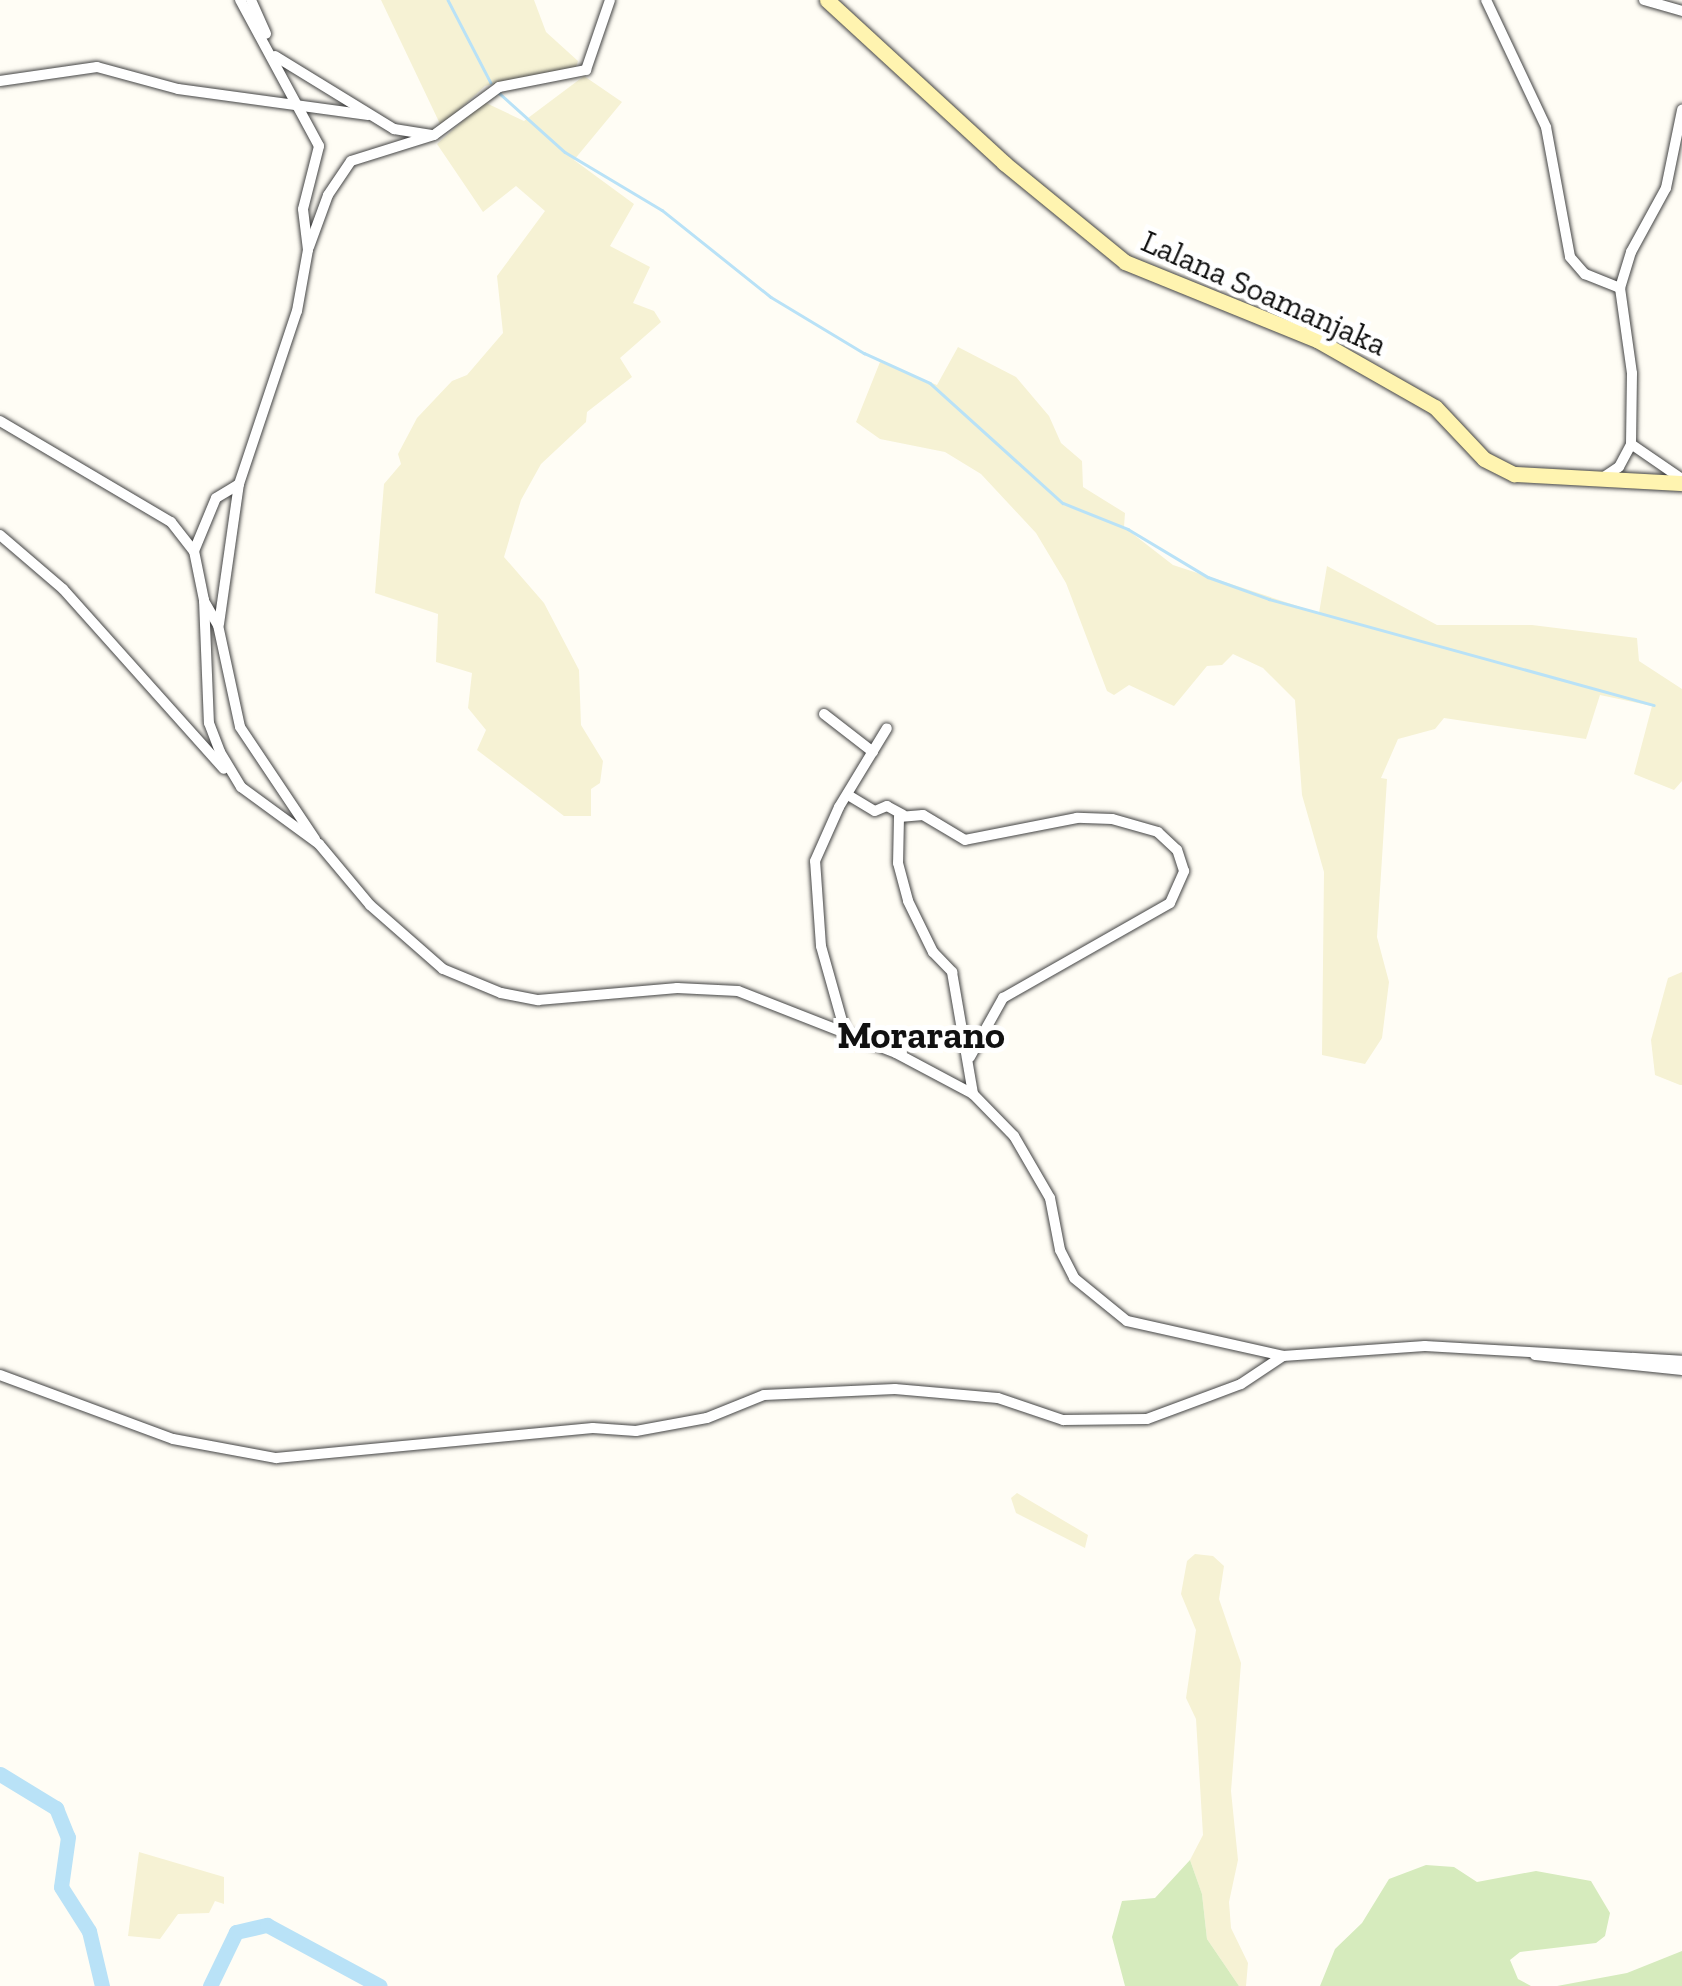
<!DOCTYPE html>
<style>
body{margin:0}
#map{position:relative;width:1682px;height:1986px;overflow:hidden;background:#fffdf5;font-family:"Zilla Slab",serif}
div>[style]{position:absolute}
[style*='--x']{left:calc(var(--x)*1px);top:calc(var(--y)*1px);width:calc(var(--w)*1px);rotate:calc(var(--a)*1deg)}
.farmland>*{inset:0;background:#f6f2d4}
.green>*{inset:0;background:#d6ebbd}
.stream>*{height:2.5px;margin:-1.25px;padding:0 1.25px;transform-origin:1.25px;border-radius:1.25px;background:#b9e2f7}
.river>*{height:15px;margin:-7.5px;padding:0 7.5px;transform-origin:7.5px;border-radius:7.5px;background:#b9e2f7}
.roads{filter:drop-shadow(0 0 2px #444) drop-shadow(0 0 2px #444)}
.street>*{height:10px;margin:-5px;padding:0 5px;transform-origin:5px;border-radius:5px;background:#fff}
.secondary>*{height:15px;margin:-7.5px;padding:0 7.5px;transform-origin:7.5px;border-radius:7.5px;background:#fff4b0}
span{translate:-50% -50%;white-space:nowrap;text-align:center;line-height:1.15;-webkit-text-stroke:10px #fff;paint-order:stroke}
.street-label{font-size:32px;color:#111}
.quarter-label{font-size:38px;color:#111;font-weight:700}
</style>
<div id="map">
<div class="farmland">
<div style="clip-path:polygon(381px 0,534px 0,546px 32px,578px 61px,576px 67px,485px 86px,441px 126px)"></div>
<div style="clip-path:polygon(584px 76px,622px 102px,574px 160px,634px 204px,610px 246px,650px 267px,633px 303px,654px 311px,661px 322px,620px 358px,632px 377px,587px 412px,586px 422px,541px 464px,521px 500px,504px 557px,544px 603px,579px 670px,581px 725px,603px 761px,600px 783px,591px 789px,591px 816px,564px 816px,477px 750px,486px 730px,468px 708px,472px 673px,436px 662px,438px 614px,375px 593px,384px 484px,401px 464px,398px 454px,417px 418px,452px 381px,467px 375px,503px 333px,497px 276px,545px 211px,516px 186px,483px 212px,437px 144px,484px 102px,524px 121px)"></div>
<div style="clip-path:polygon(958px 347px,1016px 377px,1049px 416px,1061px 443px,1082px 461px,1083px 487px,1125px 513px,1124px 527px,1173px 565px,1319px 613px,1327px 566px,1437px 625px,1532px 625px,1637px 638px,1639px 661px,1682px 689px,1682px 781px,1674px 790px,1634px 774px,1652px 706px,1600px 695px,1586px 739px,1444px 718px,1435px 729px,1398px 739px,1381px 778px,1387px 779px,1377px 937px,1389px 982px,1382px 1038px,1365px 1064px,1322px 1055px,1324px 872px,1302px 795px,1295px 700px,1263px 668px,1233px 654px,1222px 665px,1207px 666px,1174px 706px,1129px 685px,1114px 695px,1107px 691px,1066px 583px,1036px 533px,981px 474px,945px 452px,880px 439px,856px 422px,880px 362px,937px 385px)"></div>
<div style="clip-path:polygon(1682px 972px,1682px 1085px,1680px 1085px,1655px 1075px,1651px 1040px,1668px 978px)"></div>
<div style="clip-path:polygon(1017px 1493px,1088px 1535px,1085px 1548px,1016px 1513px,1011px 1498px)"></div>
<div style="clip-path:polygon(1195px 1554px,1213px 1556px,1224px 1566px,1219px 1599px,1241px 1663px,1231px 1791px,1238px 1860px,1229px 1902px,1231px 1928px,1248px 1963px,1246px 1986px,1239px 1986px,1207px 1939px,1202px 1894px,1190px 1860px,1203px 1835px,1196px 1719px,1186px 1698px,1196px 1630px,1181px 1594px,1187px 1561px)"></div>
<div style="clip-path:polygon(139px 1852px,224px 1877px,224px 1904px,215px 1901px,209px 1913px,178px 1914px,160px 1939px,128px 1936px)"></div>
</div>
<div class="green">
<div style="clip-path:polygon(1190px 1860px,1202px 1894px,1207px 1939px,1239px 1986px,1125px 1986px,1112px 1937px,1122px 1901px,1155px 1898px)"></div>
<div style="clip-path:polygon(1426px 1865px,1454px 1867px,1477px 1882px,1536px 1871px,1591px 1881px,1610px 1913px,1605px 1936px,1596px 1943px,1520px 1952px,1510px 1960px,1518px 1979px,1531px 1986px,1320px 1986px,1335px 1949px,1362px 1923px,1389px 1879px)"></div>
<div style="clip-path:polygon(1682px 1951px,1682px 1986px,1557px 1986px,1627px 1973px)"></div>
</div>
<div class="stream">
<div style="--x:448;--y:0;--w:93;--a:62.6"></div>
<div style="--x:497;--y:91;--w:91;--a:41.9"></div>
<div style="--x:565;--y:152;--w:113;--a:30.9"></div>
<div style="--x:662;--y:210;--w:139;--a:38.6"></div>
<div style="--x:771;--y:297;--w:109;--a:31.1"></div>
<div style="--x:864;--y:353;--w:72;--a:24.4"></div>
<div style="--x:930;--y:383;--w:179;--a:42.1"></div>
<div style="--x:1063;--y:503;--w:70;--a:21.8"></div>
<div style="--x:1128;--y:529;--w:93;--a:31"></div>
<div style="--x:1208;--y:577;--w:65;--a:19.8"></div>
<div style="--x:1269;--y:599;--w:399;--a:15.4"></div>
</div>
<div class="river">
<div style="--x:0;--y:1774;--w:66;--a:31.3"></div>
<div style="--x:56;--y:1808;--w:31;--a:68"></div>
<div style="--x:68;--y:1837;--w:50;--a:98"></div>
<div style="--x:61;--y:1887;--w:52;--a:57.5"></div>
<div style="--x:89;--y:1931;--w:57;--a:76.7"></div>
<div style="--x:210;--y:1986;--w:60;--a:-64.3"></div>
<div style="--x:236;--y:1932;--w:32;--a:-13"></div>
<div style="--x:267;--y:1925;--w:128;--a:28.4"></div>
</div>
<div class="roads">
<div class="street">
<div style="--x:251;--y:0;--w:37;--a:66"></div>
<div style="--x:1486;--y:0;--w:140;--a:64.7"></div>
<div style="--x:1546;--y:127;--w:132;--a:79.5"></div>
<div style="--x:1570;--y:257;--w:23;--a:49"></div>
<div style="--x:1585;--y:274;--w:38;--a:22"></div>
<div style="--x:1620;--y:288;--w:86;--a:82"></div>
<div style="--x:1632;--y:373;--w:71;--a:90.8"></div>
<div style="--x:1631;--y:444;--w:62;--a:34.5"></div>
<div style="--x:1644;--y:0;--w:40;--a:16"></div>
<div style="--x:275;--y:56;--w:140;--a:31.5"></div>
<div style="--x:394;--y:129;--w:38;--a:9"></div>
<div style="--x:0;--y:81;--w:98;--a:-8.2"></div>
<div style="--x:97;--y:67;--w:84;--a:15.2"></div>
<div style="--x:178;--y:89;--w:192;--a:7.8"></div>
<div style="--x:309;--y:247;--w:55;--a:-69.9"></div>
<div style="--x:328;--y:195;--w:41;--a:-55.9"></div>
<div style="--x:351;--y:161;--w:87;--a:-17.4"></div>
<div style="--x:434;--y:135;--w:81;--a:-36.4"></div>
<div style="--x:499;--y:87;--w:89;--a:-11.1"></div>
<div style="--x:586;--y:70;--w:74;--a:-71.1"></div>
<div style="--x:1620;--y:288;--w:38;--a:-73"></div>
<div style="--x:1631;--y:252;--w:73;--a:-61.3"></div>
<div style="--x:1666;--y:188;--w:80;--a:-78.4"></div>
<div style="--x:0;--y:421;--w:199;--a:30.6"></div>
<div style="--x:171;--y:522;--w:37;--a:52"></div>
<div style="--x:194;--y:551;--w:50;--a:78.5"></div>
<div style="--x:204;--y:600;--w:123;--a:87.7"></div>
<div style="--x:209;--y:723;--w:31;--a:69"></div>
<div style="--x:220;--y:752;--w:41;--a:59"></div>
<div style="--x:241;--y:787;--w:97;--a:36.2"></div>
<div style="--x:319;--y:844;--w:80;--a:50.1"></div>
<div style="--x:370;--y:905;--w:97;--a:41.2"></div>
<div style="--x:443;--y:969;--w:63;--a:22.5"></div>
<div style="--x:501;--y:993;--w:38;--a:11"></div>
<div style="--x:538;--y:1000;--w:140;--a:-4.9"></div>
<div style="--x:677;--y:988;--w:61;--a:2.8"></div>
<div style="--x:738;--y:991;--w:170;--a:21.4"></div>
<div style="--x:896;--y:1053;--w:87;--a:28"></div>
<div style="--x:973;--y:1094;--w:59;--a:45.7"></div>
<div style="--x:1014;--y:1136;--w:72;--a:59.9"></div>
<div style="--x:1050;--y:1198;--w:53;--a:79.1"></div>
<div style="--x:1060;--y:1250;--w:31;--a:63"></div>
<div style="--x:1074;--y:1278;--w:68;--a:39.1"></div>
<div style="--x:1127;--y:1321;--w:160;--a:12.6"></div>
<div style="--x:1283;--y:1356;--w:142;--a:-4"></div>
<div style="--x:1425;--y:1346;--w:257;--a:3.3"></div>
<div style="--x:1604;--y:477;--w:18;--a:-34"></div>
<div style="--x:1619;--y:467;--w:26;--a:-62"></div>
<div style="--x:0;--y:535;--w:83;--a:40.6"></div>
<div style="--x:63;--y:589;--w:241;--a:48.2"></div>
<div style="--x:194;--y:551;--w:57;--a:-67.5"></div>
<div style="--x:216;--y:498;--w:27;--a:-31"></div>
<div style="--x:239;--y:484;--w:182;--a:-71.5"></div>
<div style="--x:297;--y:311;--w:62;--a:-79.8"></div>
<div style="--x:308;--y:250;--w:41;--a:-97"></div>
<div style="--x:303;--y:209;--w:65;--a:-75.7"></div>
<div style="--x:319;--y:146;--w:166;--a:-118.4"></div>
<div style="--x:204;--y:601;--w:28;--a:60"></div>
<div style="--x:218;--y:625;--w:104;--a:77.8"></div>
<div style="--x:240;--y:727;--w:135;--a:56.2"></div>
<div style="--x:219;--y:624;--w:141;--a:-81.9"></div>
<div style="--x:824;--y:714;--w:62;--a:37.8"></div>
<div style="--x:848;--y:795;--w:31;--a:31"></div>
<div style="--x:875;--y:811;--w:13;--a:-23"></div>
<div style="--x:887;--y:806;--w:18;--a:29"></div>
<div style="--x:844;--y:1028;--w:85;--a:-105.7"></div>
<div style="--x:821;--y:946;--w:85;--a:-94"></div>
<div style="--x:815;--y:861;--w:59;--a:-66"></div>
<div style="--x:839;--y:807;--w:92;--a:-58.7"></div>
<div style="--x:970;--y:1057;--w:68;--a:-60.8"></div>
<div style="--x:1003;--y:998;--w:192;--a:-29.6"></div>
<div style="--x:1170;--y:903;--w:35;--a:-66"></div>
<div style="--x:1184;--y:871;--w:22;--a:-108"></div>
<div style="--x:1177;--y:850;--w:26;--a:-137"></div>
<div style="--x:1158;--y:832;--w:48;--a:-164.2"></div>
<div style="--x:1112;--y:819;--w:35;--a:-178"></div>
<div style="--x:1077;--y:818;--w:114;--a:168.9"></div>
<div style="--x:965;--y:840;--w:49;--a:-149.2"></div>
<div style="--x:923;--y:815;--w:24;--a:175"></div>
<div style="--x:899;--y:817;--w:46;--a:91.2"></div>
<div style="--x:898;--y:863;--w:39;--a:75"></div>
<div style="--x:908;--y:901;--w:57;--a:63.9"></div>
<div style="--x:933;--y:952;--w:28;--a:46"></div>
<div style="--x:952;--y:972;--w:124;--a:80.2"></div>
<div style="--x:1535;--y:1355;--w:148;--a:5.8"></div>
<div style="--x:0;--y:1375;--w:184;--a:20.3"></div>
<div style="--x:173;--y:1439;--w:105;--a:10.5"></div>
<div style="--x:276;--y:1458;--w:318;--a:-5.4"></div>
<div style="--x:593;--y:1428;--w:43;--a:4"></div>
<div style="--x:636;--y:1431;--w:72;--a:-10.4"></div>
<div style="--x:707;--y:1418;--w:61;--a:-22"></div>
<div style="--x:764;--y:1395;--w:131;--a:-2.6"></div>
<div style="--x:895;--y:1389;--w:103;--a:5"></div>
<div style="--x:998;--y:1398;--w:69;--a:18.7"></div>
<div style="--x:1063;--y:1420;--w:84;--a:-0.7"></div>
<div style="--x:1147;--y:1419;--w:100;--a:-20.4"></div>
<div style="--x:1241;--y:1384;--w:50;--a:-33.7"></div>
</div>
<div class="secondary">
<div style="--x:827;--y:0;--w:241;--a:42.6"></div>
<div style="--x:1004;--y:163;--w:156;--a:39.3"></div>
<div style="--x:1125;--y:262;--w:207;--a:22.1"></div>
<div style="--x:1317;--y:340;--w:136;--a:29.6"></div>
<div style="--x:1435;--y:407;--w:71;--a:46.7"></div>
<div style="--x:1484;--y:459;--w:34;--a:27"></div>
<div style="--x:1514;--y:474;--w:168;--a:3.1"></div>
</div>
</div>
<div class="street-label">
<span style="left:1264px;top:293px;rotate:24deg">Lalana Soamanjaka</span>
</div>
<div class="quarter-label">
<span style="left:921px;top:1036px">Morarano</span>
</div>
</div>
